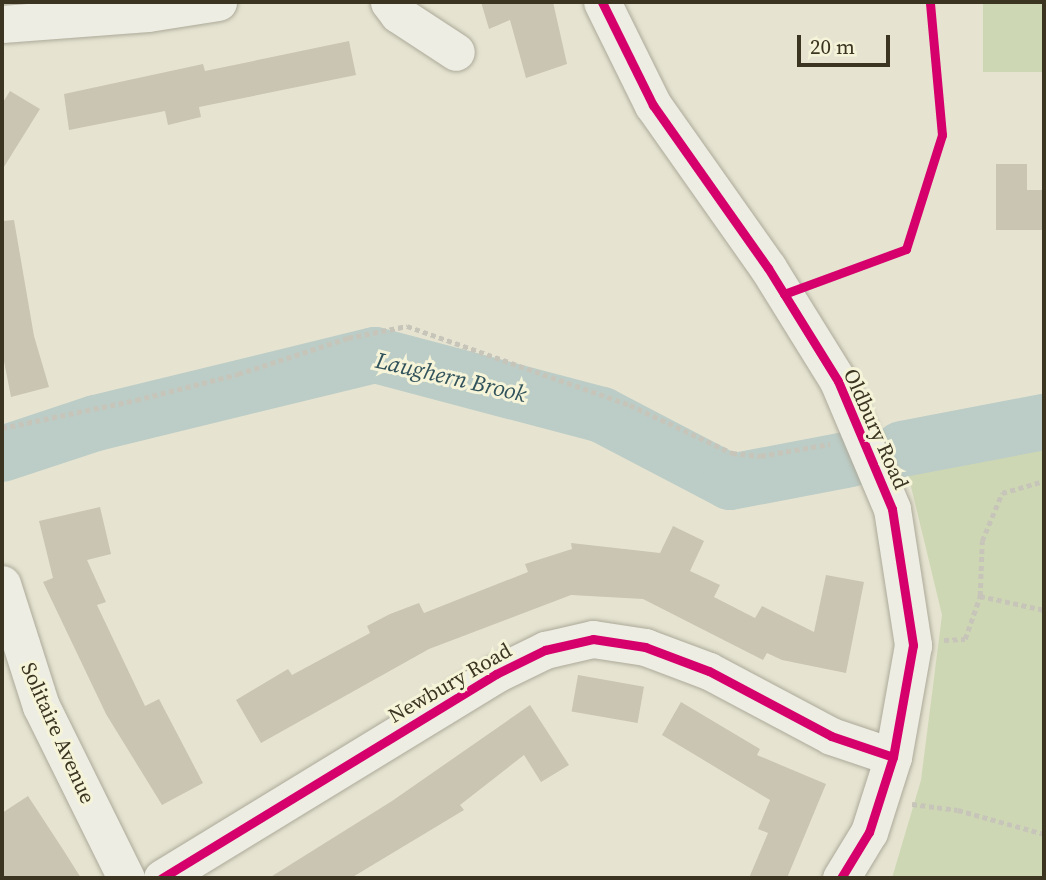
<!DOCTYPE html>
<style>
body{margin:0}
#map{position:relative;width:1046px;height:880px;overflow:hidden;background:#e6e4d1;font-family:"Source Serif 4",serif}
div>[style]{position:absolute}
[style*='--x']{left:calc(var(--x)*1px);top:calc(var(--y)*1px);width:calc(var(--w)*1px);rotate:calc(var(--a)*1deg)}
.green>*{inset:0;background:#ced7b4;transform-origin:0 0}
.river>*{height:56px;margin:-28px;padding:0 28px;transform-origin:28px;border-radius:28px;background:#bcccc6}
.building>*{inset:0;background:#cac4b2;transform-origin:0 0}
.path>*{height:4.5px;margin-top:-2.25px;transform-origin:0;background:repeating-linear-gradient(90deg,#c7c5b9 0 5px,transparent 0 8.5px)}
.roads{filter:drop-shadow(0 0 2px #aca999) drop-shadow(0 0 2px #aca999)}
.minor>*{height:37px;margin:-18.5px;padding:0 18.5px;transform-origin:18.5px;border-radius:18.5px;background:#eeede3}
.cycleway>*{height:9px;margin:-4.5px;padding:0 4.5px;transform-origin:4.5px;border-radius:4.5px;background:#d6006c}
span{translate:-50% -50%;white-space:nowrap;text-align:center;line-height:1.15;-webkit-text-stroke:6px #f5f4d9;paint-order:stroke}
.street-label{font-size:21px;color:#3b3421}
.water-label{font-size:23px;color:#31525a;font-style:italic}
.frame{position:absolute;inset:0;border:4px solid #3b3421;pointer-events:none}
.scale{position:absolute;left:797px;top:35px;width:93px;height:32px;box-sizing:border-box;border:4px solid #3b3421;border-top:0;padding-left:9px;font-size:21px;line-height:24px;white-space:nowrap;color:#3b3421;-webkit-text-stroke:5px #f5f4d9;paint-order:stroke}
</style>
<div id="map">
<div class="green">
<div style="left:983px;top:2px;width:61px;height:70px"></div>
<div style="clip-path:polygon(1044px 422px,1044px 878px,892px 878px,921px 780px,942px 615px,902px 449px)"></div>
</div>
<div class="river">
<div style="--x:902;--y:449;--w:145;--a:-10.8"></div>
<div style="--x:2;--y:454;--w:99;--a:-18.3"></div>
<div style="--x:96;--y:423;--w:287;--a:-13.7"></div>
<div style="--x:375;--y:355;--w:235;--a:14.8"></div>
<div style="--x:602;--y:415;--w:144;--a:27.6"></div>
<div style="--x:730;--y:482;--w:123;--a:-10.8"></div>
</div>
<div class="building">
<div style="clip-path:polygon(481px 2px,553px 2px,567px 64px,526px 78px,510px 20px,489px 29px)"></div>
<div style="clip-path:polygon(349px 41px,356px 75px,199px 107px,201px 117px,168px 125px,165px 111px,69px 130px,64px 94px,203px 64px,205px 71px)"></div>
<div style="clip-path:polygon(10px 91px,40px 109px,2px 170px,2px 104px)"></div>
<div style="clip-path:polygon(996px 164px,1027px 164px,1027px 190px,1044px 190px,1044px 230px,996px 230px)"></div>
<div style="clip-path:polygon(14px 220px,34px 336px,49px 387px,11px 397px,2px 351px,2px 221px)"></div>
<div style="clip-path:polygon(100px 507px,111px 554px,87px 560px,106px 602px,97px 605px,145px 706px,159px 699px,203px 783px,162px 805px,106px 714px,43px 582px,53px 578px,39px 521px)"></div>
<div style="clip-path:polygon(673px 526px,704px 541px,690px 571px,720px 585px,714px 597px,755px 618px,762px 606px,814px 632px,826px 575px,864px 582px,846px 673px,782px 660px,767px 653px,763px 660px,643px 599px,571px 595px,429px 649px,261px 743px,236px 700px,288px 669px,292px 675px,370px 633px,367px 626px,390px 614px,419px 603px,424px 613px,528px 572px,525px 564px,572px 549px,571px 543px,660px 553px)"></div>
<div style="left:578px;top:675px;width:67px;height:37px;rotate:10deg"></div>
<div style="clip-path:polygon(681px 702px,760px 749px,757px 755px,826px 784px,787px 878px,749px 878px,768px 833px,758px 829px,770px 800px,662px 735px)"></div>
<div style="clip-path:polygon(530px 705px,569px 765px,541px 782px,524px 755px,460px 805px,464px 810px,351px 878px,269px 878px,392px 801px)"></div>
<div style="clip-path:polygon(28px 796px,64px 851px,81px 878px,2px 878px,2px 813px)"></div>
</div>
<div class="path">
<div style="--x:2;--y:428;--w:137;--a:-11.8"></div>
<div style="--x:136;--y:400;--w:105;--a:-14.3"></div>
<div style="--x:238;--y:374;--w:116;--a:-18.1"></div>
<div style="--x:348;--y:338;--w:60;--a:-11.5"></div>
<div style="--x:407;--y:326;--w:237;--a:19.5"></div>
<div style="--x:630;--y:405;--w:113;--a:25.2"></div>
<div style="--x:732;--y:453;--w:29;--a:6"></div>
<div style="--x:761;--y:456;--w:70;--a:-9.9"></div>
<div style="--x:980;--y:596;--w:66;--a:12.3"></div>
<div style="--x:944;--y:640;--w:21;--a:-3"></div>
<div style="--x:965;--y:639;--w:46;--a:-70.8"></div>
<div style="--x:980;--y:596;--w:55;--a:-87.9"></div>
<div style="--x:982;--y:541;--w:52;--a:-67.4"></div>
<div style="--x:1002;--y:493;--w:44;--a:-15.9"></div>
<div style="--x:912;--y:804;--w:46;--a:7.4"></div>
<div style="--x:958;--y:810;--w:89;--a:15.6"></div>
</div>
<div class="roads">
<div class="minor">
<div style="--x:389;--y:2;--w:15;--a:53"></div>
<div style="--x:398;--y:14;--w:69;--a:33.2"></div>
<div style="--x:602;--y:2;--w:115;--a:63.7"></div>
<div style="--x:653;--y:105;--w:199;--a:54.8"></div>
<div style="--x:768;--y:268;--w:133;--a:58.2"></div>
<div style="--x:838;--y:381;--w:139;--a:67.1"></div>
<div style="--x:892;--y:509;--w:138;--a:81.2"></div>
<div style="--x:913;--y:645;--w:114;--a:100.1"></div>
<div style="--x:893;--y:757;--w:79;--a:107.7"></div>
<div style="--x:869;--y:832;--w:54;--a:121.3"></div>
<div style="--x:2;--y:24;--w:146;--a:-4.3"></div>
<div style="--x:148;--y:13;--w:71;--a:-8.9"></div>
<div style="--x:2;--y:584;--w:128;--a:72.3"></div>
<div style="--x:41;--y:706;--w:192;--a:63.7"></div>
<div style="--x:162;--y:878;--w:391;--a:-31.4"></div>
<div style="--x:496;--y:674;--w:55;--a:-26.1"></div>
<div style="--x:545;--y:650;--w:49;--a:-12.9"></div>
<div style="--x:593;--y:639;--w:53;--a:8.7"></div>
<div style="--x:645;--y:647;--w:68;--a:20.6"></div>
<div style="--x:709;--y:671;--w:138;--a:28"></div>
<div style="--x:831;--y:736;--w:65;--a:18.7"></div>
</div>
</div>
<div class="cycleway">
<div style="--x:602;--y:2;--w:115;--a:63.7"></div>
<div style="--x:653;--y:105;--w:199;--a:54.8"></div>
<div style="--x:768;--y:268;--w:133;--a:58.2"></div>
<div style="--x:838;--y:381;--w:139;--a:67.1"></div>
<div style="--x:892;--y:509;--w:138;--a:81.2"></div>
<div style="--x:913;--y:645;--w:114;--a:100.1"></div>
<div style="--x:893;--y:757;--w:79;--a:107.7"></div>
<div style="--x:869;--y:832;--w:54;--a:121.3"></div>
<div style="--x:784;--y:294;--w:130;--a:-20.2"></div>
<div style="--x:906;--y:249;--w:120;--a:-72.5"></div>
<div style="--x:942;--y:135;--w:134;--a:-95.2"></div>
<div style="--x:162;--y:878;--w:391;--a:-31.4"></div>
<div style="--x:496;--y:674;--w:55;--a:-26.1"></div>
<div style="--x:545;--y:650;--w:49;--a:-12.9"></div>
<div style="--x:593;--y:639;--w:53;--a:8.7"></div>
<div style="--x:645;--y:647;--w:68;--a:20.6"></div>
<div style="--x:709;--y:671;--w:138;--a:28"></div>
<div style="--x:831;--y:736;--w:65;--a:18.7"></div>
</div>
<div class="street-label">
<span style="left:876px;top:429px;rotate:66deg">Oldbury Road</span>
<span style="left:450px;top:683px;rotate:-30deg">Newbury Road</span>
<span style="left:58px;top:733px;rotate:66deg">Solitaire Avenue</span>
</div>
<div class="water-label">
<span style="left:451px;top:377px;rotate:13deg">Laughern Brook</span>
</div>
<div class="frame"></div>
<div class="scale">20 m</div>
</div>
